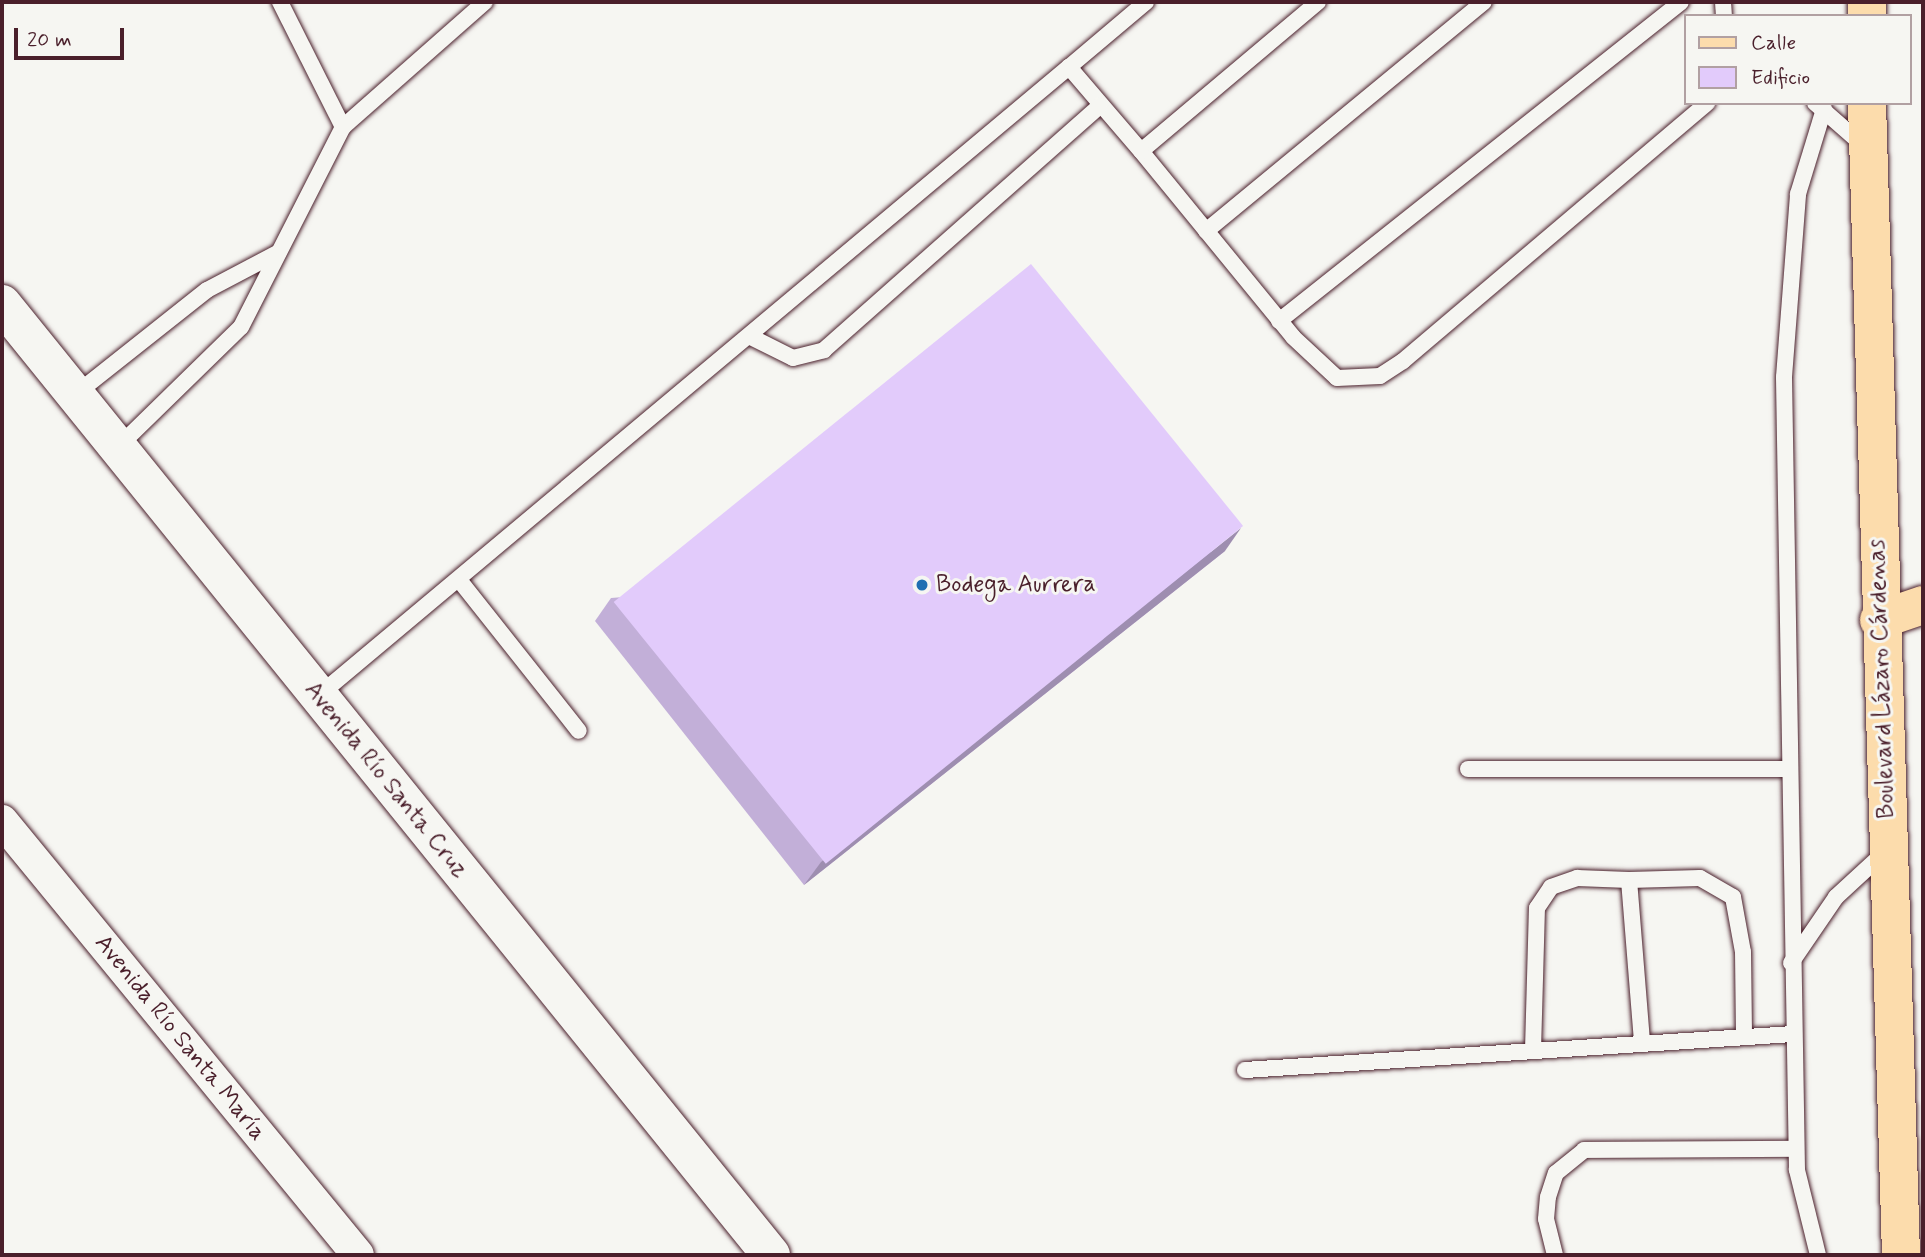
<!DOCTYPE html>
<meta charset="utf-8">
<style>
body{margin:0}
#map{position:relative;width:1925px;height:1257px;overflow:hidden;background:#f6f6f2;font-family:Mynerve,sans-serif}
div>[style]{position:absolute}
[style*='--x']{left:calc(var(--x)*1px);top:calc(var(--y)*1px);width:calc(var(--w)*1px);rotate:calc(var(--a)*1deg)}
.roads{filter:drop-shadow(0 0 2px #4a1f2b) drop-shadow(0 0 2px #4a1f2b)}
.service>*{height:16px;margin:-8px;padding:0 8px;transform-origin:8px;border-radius:8px;background:#f6f6f2}
.minor>*{height:32px;margin:-16px;padding:0 16px;transform-origin:16px;border-radius:16px;background:#f6f6f2}
.secondary>*{height:38px;margin:-19px;padding:0 19px;transform-origin:19px;border-radius:19px;background:#f6f6f2}
.primary>*{height:38px;margin:-19px;padding:0 19px;transform-origin:19px;border-radius:19px;background:#fcdcac}
.wall>*{inset:0;background:#c2afd8}
.shaded-wall>*{inset:0;background:#9e8eb0}
.building>*{inset:0;background:#e2cbfb;transform-origin:0 0}
.dots>*{width:19px;height:19px;translate:-50% -50%;box-sizing:border-box;border:4px solid #f6f6f2;border-radius:50%}
span{translate:-50% -50%;white-space:nowrap;text-align:center;line-height:1.15;-webkit-text-stroke:6px #f6f6f2;paint-order:stroke}
.poi-label{font-size:24px;color:#4a1f2b}
.left{translate:0 -50%;text-align:left}
.street-label{font-size:24px;color:#4a1f2b}
.frame{position:absolute;inset:0;border:4px solid #4a1f2b;pointer-events:none}
.legend{position:absolute;left:1684px;top:14px;width:228px;height:91px;box-sizing:border-box;background:#f6f6f2;border:2px solid #b1a0a2;margin:0;padding:9px 12px;list-style:none;font-size:21px;color:#4a1f2b}
.legend li{display:flex;align-items:center;gap:14px;height:35px}
.legend b{width:35px;border:2px solid #b1a0a2}
.scale{position:absolute;left:14px;top:28px;width:110px;height:32px;box-sizing:border-box;border:4px solid #4a1f2b;border-top:0;padding-left:9px;font-size:21px;line-height:24px;white-space:nowrap;color:#4a1f2b;-webkit-text-stroke:5px #f6f6f2;paint-order:stroke}
</style>
<div id="map">
<div class="roads">
<div class="service">
<div style="--x:280;--y:2;--w:140;--a:63.3"></div>
<div style="--x:1318;--y:2;--w:231;--a:139.9"></div>
<div style="--x:1141;--y:151;--w:240;--a:50.7"></div>
<div style="--x:1293;--y:337;--w:60;--a:43"></div>
<div style="--x:1337;--y:378;--w:43;--a:-2.7"></div>
<div style="--x:1380;--y:376;--w:27;--a:-33"></div>
<div style="--x:1403;--y:361;--w:399;--a:-40.3"></div>
<div style="--x:1723;--y:2;--w:14;--a:86"></div>
<div style="--x:1815;--y:103;--w:64;--a:41.2"></div>
<div style="--x:1141;--y:151;--w:111;--a:-130.6"></div>
<div style="--x:1069;--y:67;--w:101;--a:-40.2"></div>
<div style="--x:1206;--y:231;--w:360;--a:-39.5"></div>
<div style="--x:1279;--y:321;--w:513;--a:-38.43"></div>
<div style="--x:749;--y:336;--w:49;--a:26.6"></div>
<div style="--x:793;--y:358;--w:32;--a:-14"></div>
<div style="--x:824;--y:350;--w:368;--a:-41.5"></div>
<div style="--x:77;--y:393;--w:166;--a:-38.4"></div>
<div style="--x:207;--y:290;--w:81;--a:-27.8"></div>
<div style="--x:119;--y:446;--w:170;--a:-44.3"></div>
<div style="--x:241;--y:327;--w:225;--a:-63"></div>
<div style="--x:343;--y:127;--w:189;--a:-41.4"></div>
<div style="--x:460;--y:581;--w:191;--a:51.6"></div>
<div style="--x:318;--y:696;--w:980;--a:-39.95"></div>
<div style="--x:1468;--y:769;--w:319;--a:0"></div>
<div style="--x:1629;--y:880;--w:71;--a:-1.6"></div>
<div style="--x:1700;--y:878;--w:38;--a:30"></div>
<div style="--x:1733;--y:897;--w:56;--a:79.7"></div>
<div style="--x:1743;--y:952;--w:84;--a:89.3"></div>
<div style="--x:1791;--y:963;--w:80;--a:-55.7"></div>
<div style="--x:1836;--y:897;--w:68;--a:-42.6"></div>
<div style="--x:1533;--y:1050;--w:142;--a:-88.4"></div>
<div style="--x:1537;--y:908;--w:25;--a:-56"></div>
<div style="--x:1551;--y:887;--w:28;--a:-19"></div>
<div style="--x:1577;--y:878;--w:52;--a:2.2"></div>
<div style="--x:1629;--y:880;--w:162;--a:85.4"></div>
<div style="--x:1245;--y:1070;--w:549;--a:-3.76"></div>
<div style="--x:1555;--y:1255;--w:37;--a:-104"></div>
<div style="--x:1546;--y:1219;--w:22;--a:-85"></div>
<div style="--x:1548;--y:1197;--w:25;--a:-72"></div>
<div style="--x:1556;--y:1173;--w:36;--a:-39"></div>
<div style="--x:1584;--y:1150;--w:212;--a:-0.3"></div>
<div style="--x:1818;--y:1255;--w:88;--a:-103.9"></div>
<div style="--x:1797;--y:1170;--w:793;--a:-90.94"></div>
<div style="--x:1784;--y:377;--w:184;--a:-85.6"></div>
<div style="--x:1798;--y:194;--w:89;--a:-73"></div>
</div>
<div class="minor">
<div style="--x:2;--y:821;--w:561;--a:50.64"></div>
</div>
<div class="secondary">
<div style="--x:2;--y:304;--w:1223;--a:51.04"></div>
</div>
<div class="primary">
<div style="--x:1867;--y:2;--w:14;--a:90"></div>
<div style="--x:1867;--y:103;--w:1153;--a:88.31"></div>
<div style="--x:1879;--y:620;--w:46;--a:-18.8"></div>
</div>
</div>
<div class="wall">
<div style="clip-path:polygon(1225px 551px,804px 885px,595px 621px,611px 598px)"></div>
</div>
<div class="shaded-wall">
<div style="clip-path:polygon(1241px 528px,1225px 551px,804px 885px,821px 862px)"></div>
</div>
<div class="building">
<div style="left:1031px;top:264px;width:337px;height:537px;rotate:51deg"></div>
</div>
<div class="dots">
<div style="left:922px;top:585px;background:#1f6fb2"></div>
</div>
<div class="poi-label">
<span class="left" style="left:936px;top:585px">Bodega Aurrera</span>
</div>
<div class="street-label">
<span style="left:1882px;top:679px;rotate:-92deg">Boulevard Lázaro Cárdenas</span>
<span style="left:386px;top:780px;rotate:51deg">Avenida Río Santa Cruz</span>
<span style="left:180px;top:1038px;rotate:51deg">Avenida Río Santa María</span>
</div>
<div class="frame"></div>
<ul class="legend">
<li><b style="height:9px;background:#fcdcac"></b>Calle</li>
<li><b style="height:19px;background:#e2cbfb"></b>Edificio</li>
</ul>
<div class="scale">20 m</div>
</div>
